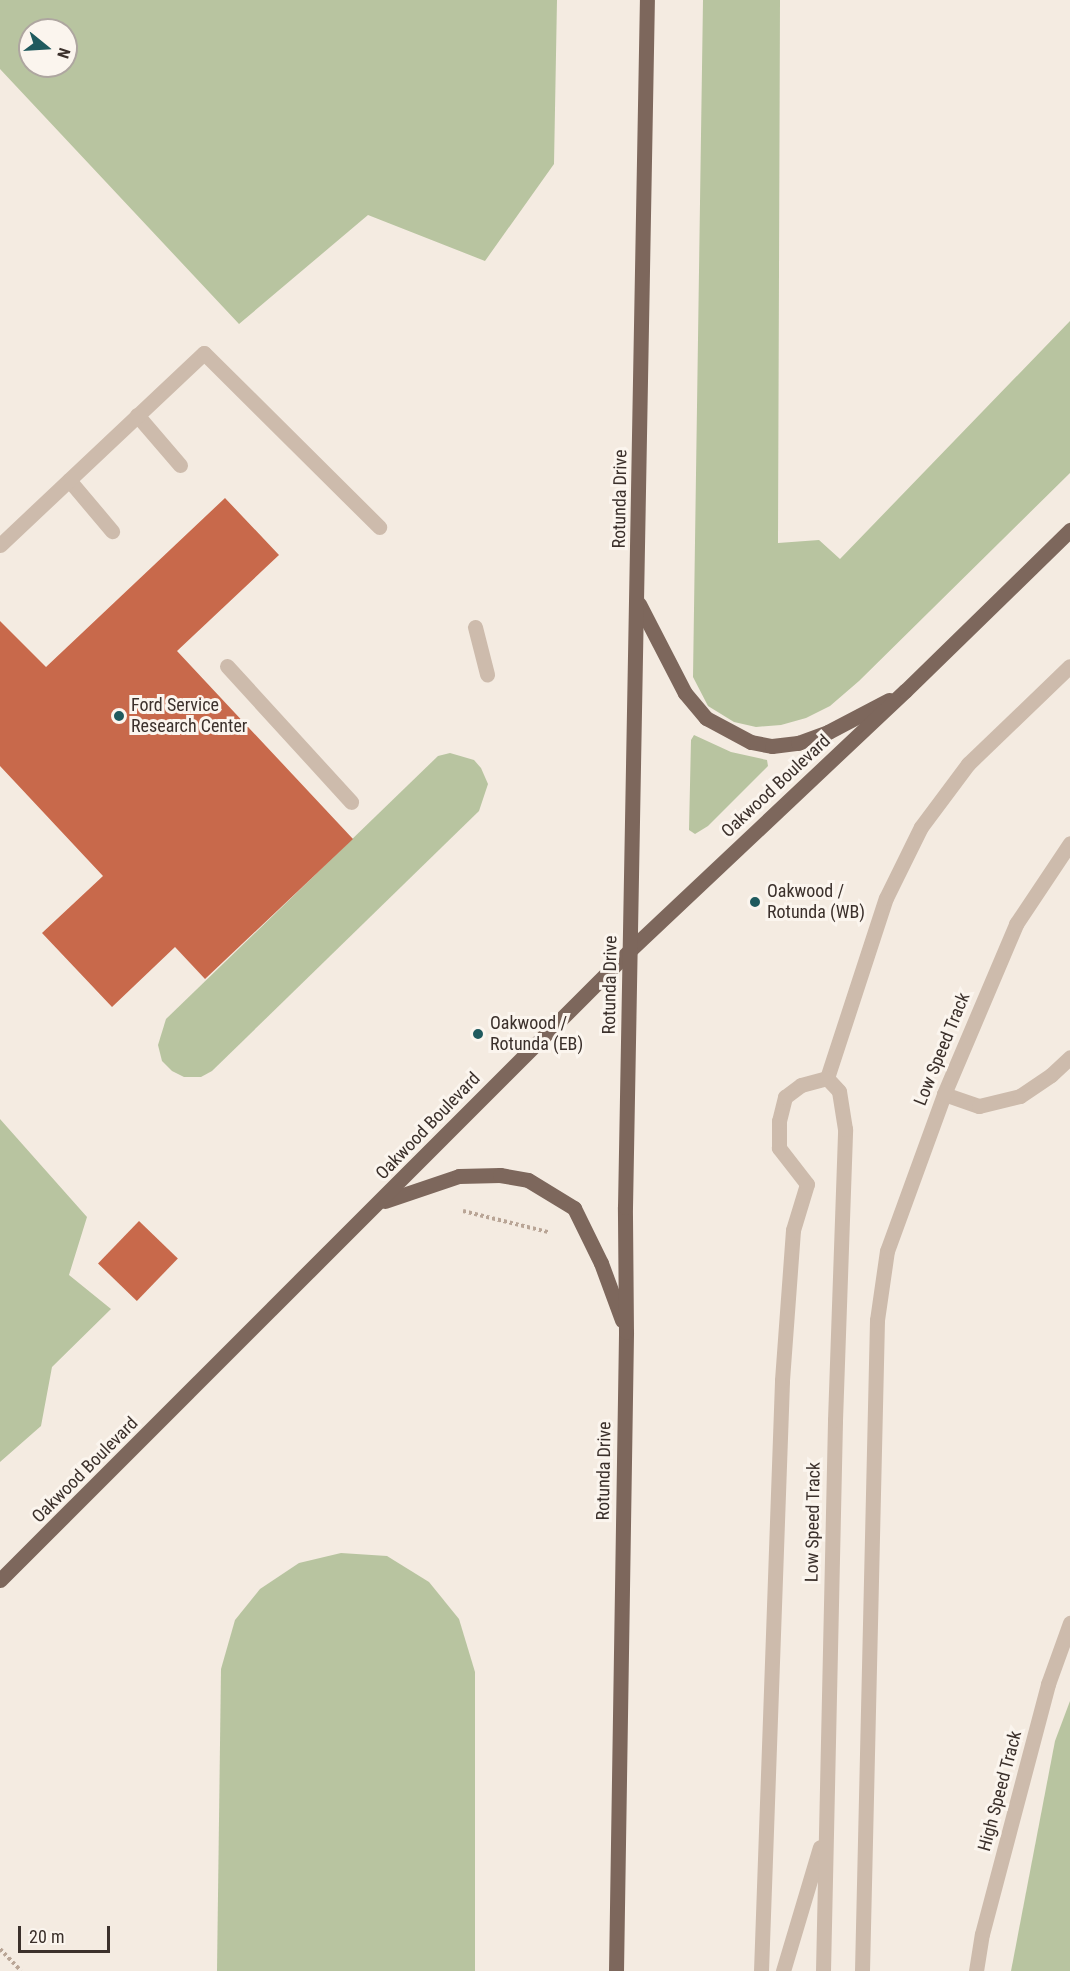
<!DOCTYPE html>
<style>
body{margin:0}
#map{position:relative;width:1070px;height:1971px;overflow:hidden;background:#f4ebe1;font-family:"Roboto Condensed",sans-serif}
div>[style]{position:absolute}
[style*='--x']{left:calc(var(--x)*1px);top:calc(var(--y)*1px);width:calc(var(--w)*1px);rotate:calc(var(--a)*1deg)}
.green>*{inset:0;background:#b8c4a0}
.building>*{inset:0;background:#c8694b;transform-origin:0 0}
.path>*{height:4px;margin-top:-2px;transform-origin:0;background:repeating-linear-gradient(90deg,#b9a596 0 3px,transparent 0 6px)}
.minor>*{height:15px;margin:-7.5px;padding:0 7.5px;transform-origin:7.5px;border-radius:7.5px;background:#cdbbac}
.major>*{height:15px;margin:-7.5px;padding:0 7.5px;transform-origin:7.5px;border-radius:7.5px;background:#7d675c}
.dots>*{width:16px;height:16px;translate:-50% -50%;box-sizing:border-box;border:3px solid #fbf5ee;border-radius:50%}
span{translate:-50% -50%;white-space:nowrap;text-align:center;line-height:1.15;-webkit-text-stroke:6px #fbf5ee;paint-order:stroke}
.street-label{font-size:18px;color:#3b302b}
.poi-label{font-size:18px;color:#3b302b}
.left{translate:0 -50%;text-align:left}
.north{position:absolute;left:18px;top:18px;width:60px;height:60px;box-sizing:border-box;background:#fbf5ee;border:2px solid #aea6a0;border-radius:50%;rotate:108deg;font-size:16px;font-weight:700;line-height:24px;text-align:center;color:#3b302b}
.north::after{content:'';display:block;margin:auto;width:21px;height:27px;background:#1f5a5e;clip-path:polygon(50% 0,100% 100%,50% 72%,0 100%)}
.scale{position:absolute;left:18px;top:1926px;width:92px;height:27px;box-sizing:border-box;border:3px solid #3b302b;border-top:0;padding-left:8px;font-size:18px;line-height:21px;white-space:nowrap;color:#3b302b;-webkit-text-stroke:4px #fbf5ee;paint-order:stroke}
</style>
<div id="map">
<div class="green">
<div style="clip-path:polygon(evenodd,0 0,557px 0,554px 164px,485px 261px,368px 215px,239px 324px,0 69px,0 0,30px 30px,66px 30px,66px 66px,30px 66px,30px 30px)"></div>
<div style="clip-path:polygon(703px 0,780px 0,778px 543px,819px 540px,840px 559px,1070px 321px,1070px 473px,859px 681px,830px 706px,806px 718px,781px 725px,756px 727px,734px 722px,708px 706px,693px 677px)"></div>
<div style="clip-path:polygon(694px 735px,731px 752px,767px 760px,768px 766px,708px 826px,695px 834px,689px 830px,691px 740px)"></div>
<div style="clip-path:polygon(450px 753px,474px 760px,481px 768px,488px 784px,479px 811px,212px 1071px,201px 1077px,184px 1077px,172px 1071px,162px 1061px,158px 1045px,166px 1019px,438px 756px)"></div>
<div style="clip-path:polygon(0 1119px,87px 1217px,69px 1275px,111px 1309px,52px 1367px,41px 1426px,0 1462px)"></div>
<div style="clip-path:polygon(341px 1553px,387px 1556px,429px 1582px,459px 1619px,475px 1672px,475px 1971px,217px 1971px,221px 1669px,235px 1620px,260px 1589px,299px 1563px)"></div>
<div style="clip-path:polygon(1070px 1701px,1070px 1971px,1011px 1971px,1055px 1741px)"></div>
</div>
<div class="building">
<div style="clip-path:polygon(225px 498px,279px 555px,177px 651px,353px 839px,205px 979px,175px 947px,112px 1007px,42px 933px,103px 876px,0 766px,0 621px,46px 667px)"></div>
<div style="left:139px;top:1221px;width:54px;height:59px;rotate:44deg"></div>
</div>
<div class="path">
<div style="--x:463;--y:1211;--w:88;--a:13.9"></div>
<div style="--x:0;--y:1949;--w:30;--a:46"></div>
</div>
<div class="minor">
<div style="--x:137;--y:415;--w:66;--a:49.3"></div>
<div style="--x:69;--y:480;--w:67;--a:49.9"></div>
<div style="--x:0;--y:545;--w:280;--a:-43.3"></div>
<div style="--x:204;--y:353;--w:247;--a:44.8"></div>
<div style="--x:475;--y:627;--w:49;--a:75.7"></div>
<div style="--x:227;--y:666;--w:184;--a:47.6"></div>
<div style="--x:944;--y:1094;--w:37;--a:19"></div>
<div style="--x:979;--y:1106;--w:42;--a:-13.7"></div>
<div style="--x:1020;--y:1096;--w:37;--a:-34"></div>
<div style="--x:1051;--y:1075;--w:26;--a:-43"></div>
<div style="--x:761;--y:1971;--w:591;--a:-87.96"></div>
<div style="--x:782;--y:1380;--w:150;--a:-85.8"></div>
<div style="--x:793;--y:1230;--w:48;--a:-73.1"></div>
<div style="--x:807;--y:1184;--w:46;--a:-127.9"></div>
<div style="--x:779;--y:1148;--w:27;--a:-90"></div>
<div style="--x:779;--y:1121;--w:25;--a:-76"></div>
<div style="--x:785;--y:1097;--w:20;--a:-37"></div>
<div style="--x:801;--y:1085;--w:27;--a:-15"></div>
<div style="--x:827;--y:1078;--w:189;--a:-71.9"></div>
<div style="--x:886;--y:898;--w:79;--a:-63.8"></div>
<div style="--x:921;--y:827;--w:79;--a:-53.3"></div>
<div style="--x:968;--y:764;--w:141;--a:-43.9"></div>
<div style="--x:783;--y:1971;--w:129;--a:-73.4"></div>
<div style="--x:823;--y:1971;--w:551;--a:-88.75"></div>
<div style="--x:835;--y:1420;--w:291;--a:-88"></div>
<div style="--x:845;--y:1129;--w:38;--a:-99"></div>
<div style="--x:839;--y:1091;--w:18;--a:-133"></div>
<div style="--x:862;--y:1971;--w:651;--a:-88.68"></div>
<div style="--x:877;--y:1320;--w:70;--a:-81.8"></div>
<div style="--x:887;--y:1251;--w:167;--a:-70"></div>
<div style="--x:944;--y:1094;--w:185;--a:-67"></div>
<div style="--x:1016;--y:924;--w:97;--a:-56.3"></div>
<div style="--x:976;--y:1971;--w:37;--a:-81"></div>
<div style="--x:982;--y:1934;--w:259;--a:-75.2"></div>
<div style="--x:1048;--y:1684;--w:65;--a:-70.2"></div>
</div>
<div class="major">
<div style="--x:639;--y:604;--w:100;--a:62.7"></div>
<div style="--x:685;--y:693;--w:33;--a:50"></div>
<div style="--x:706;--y:718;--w:51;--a:28.1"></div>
<div style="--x:751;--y:742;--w:21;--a:11"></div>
<div style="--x:772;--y:746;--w:26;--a:-7"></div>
<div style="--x:798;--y:743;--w:32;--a:-20"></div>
<div style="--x:828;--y:732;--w:69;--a:-27.7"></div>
<div style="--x:385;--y:1201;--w:78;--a:-18.7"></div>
<div style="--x:459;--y:1176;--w:41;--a:-1.4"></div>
<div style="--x:500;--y:1175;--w:28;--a:10"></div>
<div style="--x:528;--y:1180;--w:54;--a:31.3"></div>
<div style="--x:574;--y:1208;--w:61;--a:63.9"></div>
<div style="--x:601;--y:1263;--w:61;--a:69.8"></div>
<div style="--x:0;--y:1580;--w:891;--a:-45"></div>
<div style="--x:630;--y:950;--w:378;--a:-43.3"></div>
<div style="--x:905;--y:691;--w:231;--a:-44.3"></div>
<div style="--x:616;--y:1971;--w:639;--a:-89.1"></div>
<div style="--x:626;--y:1332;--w:125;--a:-90.5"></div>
<div style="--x:625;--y:1207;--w:1207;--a:-88.96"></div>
</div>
<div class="dots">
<div style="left:119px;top:716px;background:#1f5a5e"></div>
<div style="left:755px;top:902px;background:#1f5a5e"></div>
<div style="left:478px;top:1034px;background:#1f5a5e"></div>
</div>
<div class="street-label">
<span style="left:620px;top:499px;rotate:-89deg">Rotunda Drive</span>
<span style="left:776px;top:786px;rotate:-43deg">Oakwood Boulevard</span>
<span style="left:610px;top:985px;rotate:-89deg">Rotunda Drive</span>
<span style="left:942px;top:1049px;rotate:-68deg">Low Speed Track</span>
<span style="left:428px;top:1126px;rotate:-46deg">Oakwood Boulevard</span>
<span style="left:85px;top:1470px;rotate:-45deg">Oakwood Boulevard</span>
<span style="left:604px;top:1471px;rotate:-89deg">Rotunda Drive</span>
<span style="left:813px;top:1522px;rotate:-89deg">Low Speed Track</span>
<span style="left:1000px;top:1791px;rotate:-75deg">High Speed Track</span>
</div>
<div class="poi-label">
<span class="left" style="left:131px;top:716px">Ford Service<br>Research Center</span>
<span class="left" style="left:767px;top:902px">Oakwood /<br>Rotunda (WB)</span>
<span class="left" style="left:490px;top:1034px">Oakwood /<br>Rotunda (EB)</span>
</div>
<div class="north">N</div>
<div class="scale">20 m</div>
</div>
